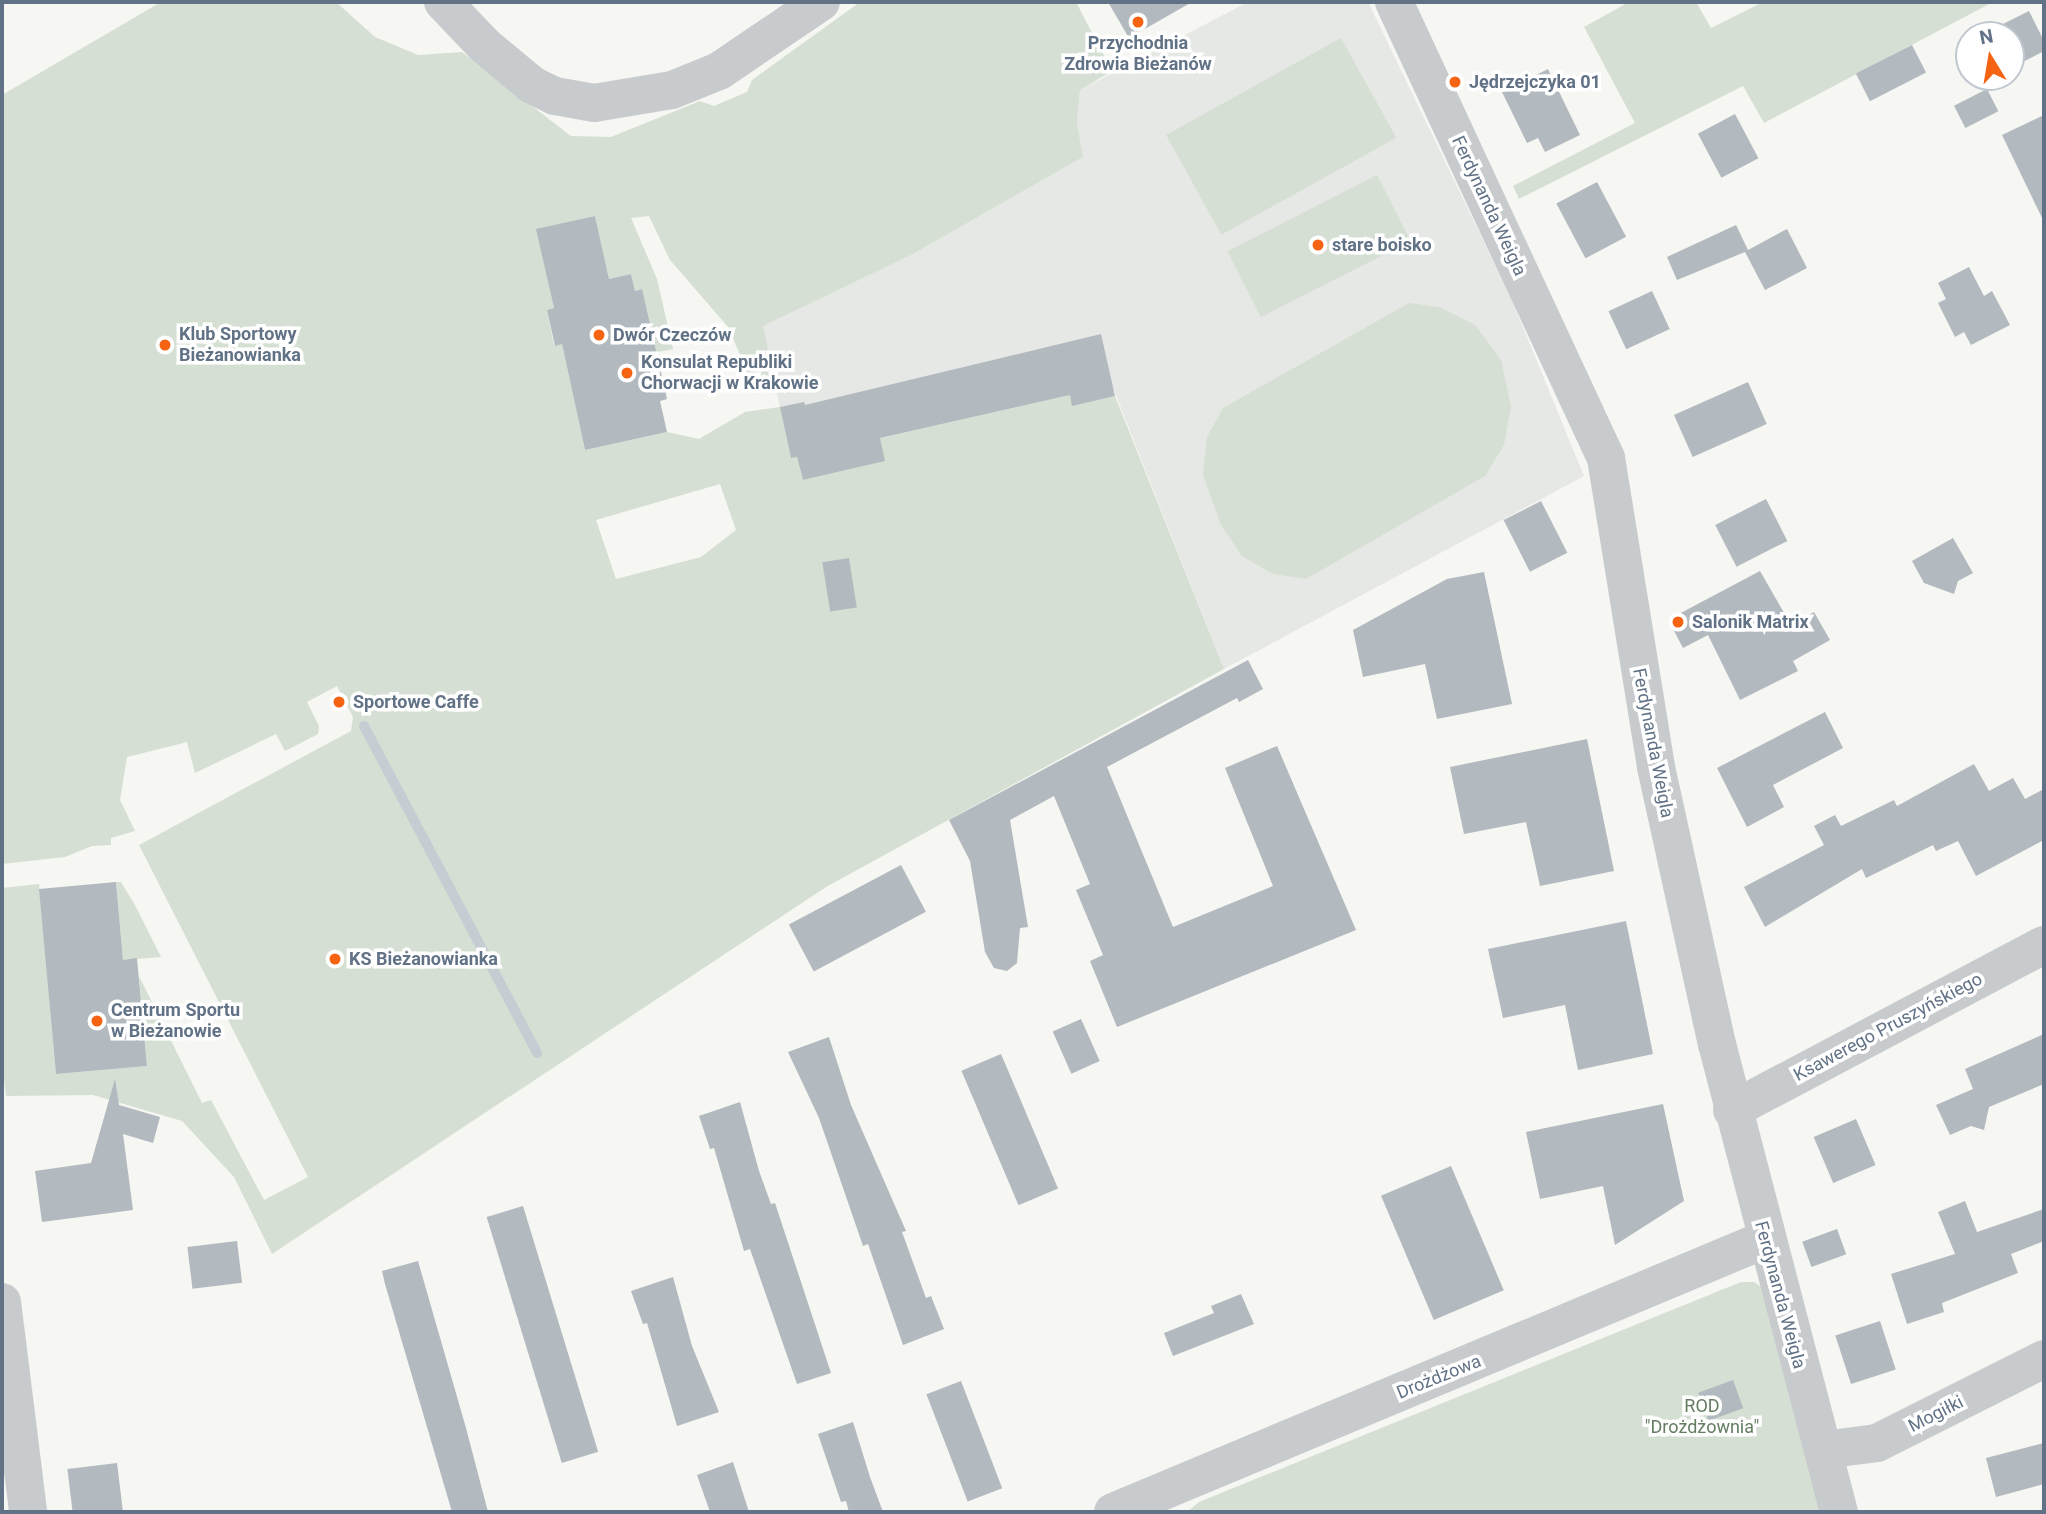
<!DOCTYPE html>
<meta charset="utf-8">
<style>
body{margin:0}
#map{position:relative;width:2046px;height:1514px;overflow:hidden;background:#f6f6f2;font-family:Roboto,sans-serif}
div>[style]{position:absolute}
[style*='--x']{left:calc(var(--x)*1px);top:calc(var(--y)*1px);width:calc(var(--w)*1px);rotate:calc(var(--a)*1deg)}
.built>*{inset:0;background:#e6e8e5}
.green>*{inset:0;background:#d6dfd3;transform-origin:0 0}
.stream>*{height:10px;margin:-5px;padding:0 5px;transform-origin:5px;border-radius:5px;background:#c5cdd3}
.building>*{inset:0;background:#b2b9bf;transform-origin:0 0}
.minor>*{height:38px;margin:-19px;padding:0 19px;transform-origin:19px;border-radius:19px;background:#c8cbce}
.dots>*{width:19px;height:19px;translate:-50% -50%;box-sizing:border-box;border:4px solid #fff;border-radius:50%}
span{translate:-50% -50%;white-space:nowrap;text-align:center;line-height:1.15;-webkit-text-stroke:7px #fff;paint-order:stroke}
.poi-label{font-size:18px;color:#627286;font-weight:700}
.left{translate:0 -50%;text-align:left}
.street-label{font-size:18px;color:#627286}
.park-label{font-size:18px;color:#647d61}
.frame{position:absolute;inset:0;border:4px solid #627286;pointer-events:none}
.north{position:absolute;left:1955px;top:21px;width:70px;height:70px;box-sizing:border-box;background:#fff;border:2px solid #c0c7cf;border-radius:50%;rotate:349deg;font-size:19px;font-weight:700;line-height:28px;text-align:center;color:#627286}
.north::after{content:'';display:block;margin:auto;width:24px;height:32px;background:#f56313;clip-path:polygon(50% 0,100% 100%,50% 72%,0 100%)}
</style>
<div id="map">
<div class="built">
<div style="clip-path:polygon(1248px 2px,1368px 2px,1511px 298px,1584px 476px,1224px 669px,1112px 385px,791px 458px,762px 326px,913px 254px,1083px 157px,1077px 122px,1080px 90px)"></div>
</div>
<div class="green">
<div style="clip-path:polygon(evenodd,161px 2px,336px 2px,375px 37px,418px 55px,462px 52px,571px 136px,611px 137px,700px 101px,714px 106px,747px 92px,752px 80px,860px 2px,1076px 2px,1112px 71px,1080px 90px,1077px 122px,1083px 157px,913px 254px,763px 326px,775px 382px,750px 380px,729px 328px,670px 260px,649px 216px,631px 218px,657px 279px,673px 349px,649px 354px,642px 289px,635px 291px,631px 274px,609px 279px,595px 216px,537px 230px,554px 308px,547px 310px,554px 345px,562px 344px,585px 450px,667px 432px,699px 439px,745px 412px,780px 407px,791px 458px,797px 457px,803px 480px,884px 461px,880px 438px,1070px 395px,1073px 405px,1115px 396px,1224px 669px,826px 887px,272px 1254px,234px 1177px,182px 1121px,93px 1095px,6px 1096px,2px 1063px,2px 888px,39px 884px,56px 1074px,147px 1066px,139px 976px,202px 1103px,211px 1100px,264px 1200px,308px 1177px,139px 845px,351px 731px,353px 717px,337px 686px,307px 702px,319px 726px,318px 734px,285px 751px,276px 734px,195px 773px,187px 742px,127px 757px,120px 800px,135px 831px,111px 838px,111px 845px,92px 846px,65px 857px,2px 864px,2px 95px,161px 2px,720px 484px,736px 530px,701px 557px,616px 579px,596px 520px,720px 484px)"></div>
<div style="clip-path:polygon(1629px 2px,1696px 2px,1711px 28px,1763px 2px,1993px 2px,1764px 123px,1743px 86px,1519px 199px,1513px 186px,1635px 123px,1584px 27px)"></div>
<div style="left:1341px;top:38px;width:114px;height:200px;rotate:61deg"></div>
<div style="left:1377px;top:175px;width:74px;height:168px;rotate:63deg"></div>
<div style="clip-path:polygon(1409px 303px,1439px 307px,1475px 325px,1501px 360px,1511px 406px,1504px 445px,1485px 476px,1306px 579px,1273px 574px,1242px 556px,1221px 525px,1203px 475px,1207px 437px,1223px 408px)"></div>
<div style="clip-path:polygon(116px 882px,121px 882px,136px 907px,161px 957px,123px 960px)"></div>
<div style="clip-path:polygon(1741px 1282px,1754px 1282px,1763px 1288px,1831px 1512px,1187px 1512px,1199px 1502px)"></div>
</div>
<div class="stream">
<div style="--x:364;--y:726;--w:370;--a:62.1"></div>
</div>
<div class="building">
<div style="clip-path:polygon(1108px 2px,1192px 2px,1129px 38px)"></div>
<div style="clip-path:polygon(2029px 11px,2044px 41px,2044px 51px,2011px 68px,2011px 35px,1981px 35px)"></div>
<div style="left:1912px;top:45px;width:31px;height:63px;rotate:63deg"></div>
<div style="clip-path:polygon(1548px 69px,1580px 135px,1545px 152px,1538px 138px,1527px 143px,1502px 92px)"></div>
<div style="left:1987px;top:89px;width:25px;height:37px;rotate:63deg"></div>
<div style="left:1735px;top:114px;width:50px;height:42px;rotate:62deg"></div>
<div style="clip-path:polygon(2044px 115px,2044px 222px,2002px 135px)"></div>
<div style="left:1597px;top:182px;width:62px;height:46px;rotate:62deg"></div>
<div style="clip-path:polygon(595px 216px,609px 279px,631px 274px,635px 291px,642px 289px,667px 399px,660px 401px,667px 432px,585px 450px,562px 344px,555px 346px,547px 310px,554px 308px,536px 229px)"></div>
<div style="clip-path:polygon(1736px 225px,1748px 250px,1787px 229px,1807px 268px,1765px 290px,1745px 252px,1677px 280px,1667px 257px)"></div>
<div style="clip-path:polygon(1969px 267px,1984px 296px,1992px 291px,2010px 325px,1971px 345px,1964px 332px,1955px 337px,1938px 303px,1946px 299px,1938px 283px)"></div>
<div style="left:1652px;top:291px;width:42px;height:48px;rotate:65deg"></div>
<div style="clip-path:polygon(1101px 334px,1115px 396px,1072px 406px,1070px 395px,880px 438px,885px 461px,803px 480px,797px 457px,791px 458px,780px 407px,804px 402px,805px 405px)"></div>
<div style="left:1748px;top:382px;width:46px;height:81px;rotate:66deg"></div>
<div style="left:1766px;top:499px;width:47px;height:57px;rotate:63deg"></div>
<div style="left:1541px;top:501px;width:58px;height:42px;rotate:63deg"></div>
<div style="clip-path:polygon(1953px 538px,1973px 573px,1958px 581px,1954px 594px,1924px 583px,1912px 561px)"></div>
<div style="left:849px;top:558px;width:50px;height:27px;rotate:81deg"></div>
<div style="clip-path:polygon(1760px 571px,1791px 625px,1814px 612px,1830px 640px,1793px 661px,1798px 671px,1740px 700px,1708px 635px,1683px 648px,1672px 627px,1677px 615px)"></div>
<div style="clip-path:polygon(1484px 572px,1512px 704px,1437px 719px,1425px 664px,1363px 677px,1353px 630px,1447px 579px)"></div>
<div style="clip-path:polygon(1248px 660px,1263px 689px,1239px 702px,1237px 698px,1107px 767px,1173px 927px,1273px 886px,1225px 768px,1277px 746px,1356px 930px,1117px 1027px,1090px 961px,1103px 955px,1076px 890px,1090px 884px,1054px 796px,1010px 820px,1028px 927px,1020px 928px,1017px 963px,1007px 971px,994px 968px,985px 952px,970px 861px,949px 820px)"></div>
<div style="clip-path:polygon(1825px 712px,1843px 748px,1773px 785px,1784px 807px,1747px 827px,1717px 768px)"></div>
<div style="clip-path:polygon(1587px 739px,1614px 871px,1540px 886px,1526px 822px,1464px 834px,1450px 767px)"></div>
<div style="clip-path:polygon(1974px 764px,1989px 791px,2013px 778px,2025px 799px,2044px 789px,2044px 840px,1976px 876px,1958px 841px,1936px 851px,1933px 845px,1866px 878px,1862px 869px,1765px 927px,1744px 887px,1824px 845px,1814px 826px,1835px 815px,1841px 826px,1894px 800px,1897px 806px)"></div>
<div style="left:901px;top:865px;width:53px;height:127px;rotate:62deg"></div>
<div style="clip-path:polygon(116px 882px,123px 960px,137px 958px,147px 1066px,56px 1074px,39px 889px)"></div>
<div style="clip-path:polygon(1626px 921px,1653px 1054px,1578px 1070px,1565px 1005px,1503px 1018px,1488px 949px)"></div>
<div style="left:1081px;top:1019px;width:46px;height:31px;rotate:66deg"></div>
<div style="clip-path:polygon(2044px 1034px,2044px 1084px,1989px 1107px,1984px 1130px,1971px 1126px,1950px 1135px,1936px 1105px,1973px 1089px,1965px 1069px)"></div>
<div style="clip-path:polygon(829px 1037px,851px 1105px,906px 1231px,902px 1232px,926px 1298px,931px 1296px,944px 1329px,903px 1345px,868px 1244px,863px 1246px,819px 1118px,788px 1052px)"></div>
<div style="left:1001px;top:1054px;width:146px;height:43px;rotate:67deg"></div>
<div style="clip-path:polygon(115px 1079px,119px 1105px,160px 1117px,153px 1143px,123px 1134px,133px 1210px,42px 1222px,35px 1171px,91px 1163px)"></div>
<div style="clip-path:polygon(740px 1102px,759px 1171px,771px 1204px,775px 1203px,831px 1373px,797px 1384px,750px 1249px,744px 1251px,714px 1148px,710px 1149px,699px 1116px)"></div>
<div style="clip-path:polygon(1663px 1104px,1684px 1201px,1615px 1245px,1603px 1186px,1540px 1199px,1526px 1132px)"></div>
<div style="left:1856px;top:1119px;width:50px;height:46px;rotate:67deg"></div>
<div style="left:1451px;top:1166px;width:135px;height:76px;rotate:67deg"></div>
<div style="clip-path:polygon(1965px 1201px,1977px 1232px,2044px 1209px,2044px 1241px,2011px 1254px,2018px 1273px,1942px 1303px,1944px 1312px,1907px 1324px,1891px 1274px,1955px 1254px,1938px 1212px)"></div>
<div style="left:523px;top:1206px;width:257px;height:38px;rotate:73deg"></div>
<div style="left:1837px;top:1229px;width:27px;height:37px;rotate:70deg"></div>
<div style="left:237px;top:1241px;width:42px;height:50px;rotate:83deg"></div>
<div style="clip-path:polygon(418px 1261px,466px 1428px,488px 1512px,452px 1512px,385px 1284px,382px 1271px)"></div>
<div style="clip-path:polygon(673px 1277px,692px 1346px,719px 1412px,677px 1426px,647px 1323px,643px 1324px,631px 1291px)"></div>
<div style="clip-path:polygon(1241px 1294px,1254px 1324px,1173px 1356px,1164px 1333px,1214px 1313px,1211px 1306px)"></div>
<div style="left:1880px;top:1321px;width:51px;height:47px;rotate:72deg"></div>
<div style="left:1733px;top:1380px;width:30px;height:37px;rotate:70deg"></div>
<div style="left:961px;top:1381px;width:115px;height:37px;rotate:69deg"></div>
<div style="clip-path:polygon(853px 1422px,870px 1477px,883px 1512px,849px 1512px,846px 1501px,841px 1502px,818px 1434px)"></div>
<div style="clip-path:polygon(2044px 1443px,2044px 1484px,1996px 1497px,1986px 1458px)"></div>
<div style="clip-path:polygon(733px 1462px,749px 1512px,710px 1512px,697px 1475px)"></div>
<div style="left:117px;top:1463px;width:49px;height:50px;rotate:83deg"></div>
</div>
<div class="minor">
<div style="--x:443;--y:2;--w:59;--a:46.4"></div>
<div style="--x:484;--y:45;--w:62;--a:39.8"></div>
<div style="--x:532;--y:85;--w:25;--a:26"></div>
<div style="--x:555;--y:96;--w:40;--a:10"></div>
<div style="--x:594;--y:103;--w:79;--a:-9.5"></div>
<div style="--x:672;--y:90;--w:51;--a:-22"></div>
<div style="--x:719;--y:71;--w:123;--a:-34.1"></div>
<div style="--x:1394;--y:2;--w:503;--a:65.07"></div>
<div style="--x:1606;--y:458;--w:313;--a:80.8"></div>
<div style="--x:1656;--y:767;--w:284;--a:77.6"></div>
<div style="--x:1717;--y:1044;--w:484;--a:75.4"></div>
<div style="--x:1732;--y:1110;--w:353;--a:-27.9"></div>
<div style="--x:2;--y:1302;--w:212;--a:82.9"></div>
<div style="--x:1823;--y:1450;--w:54;--a:-7.4"></div>
<div style="--x:1877;--y:1443;--w:187;--a:-26.7"></div>
<div style="--x:1113;--y:1512;--w:706;--a:-22.68"></div>
</div>
<div class="dots">
<div style="left:1138px;top:22px;background:#f56313"></div>
<div style="left:1455px;top:82px;background:#f56313"></div>
<div style="left:1318px;top:245px;background:#f56313"></div>
<div style="left:599px;top:335px;background:#f56313"></div>
<div style="left:165px;top:345px;background:#f56313"></div>
<div style="left:627px;top:373px;background:#f56313"></div>
<div style="left:1678px;top:622px;background:#f56313"></div>
<div style="left:339px;top:702px;background:#f56313"></div>
<div style="left:335px;top:959px;background:#f56313"></div>
<div style="left:97px;top:1021px;background:#f56313"></div>
</div>
<div class="poi-label">
<span style="left:1138px;top:54px">Przychodnia<br>Zdrowia Bieżanów</span>
<span class="left" style="left:1469px;top:82px">Jędrzejczyka 01</span>
<span class="left" style="left:1332px;top:245px">stare boisko</span>
<span class="left" style="left:179px;top:345px">Klub Sportowy<br>Bieżanowianka</span>
<span class="left" style="left:613px;top:335px">Dwór Czeczów</span>
<span class="left" style="left:641px;top:373px">Konsulat Republiki<br>Chorwacji w Krakowie</span>
<span class="left" style="left:1692px;top:622px">Salonik Matrix</span>
<span class="left" style="left:353px;top:702px">Sportowe Caffe</span>
<span class="left" style="left:349px;top:959px">KS Bieżanowianka</span>
<span class="left" style="left:111px;top:1021px">Centrum Sportu<br>w Bieżanowie</span>
</div>
<div class="street-label">
<span style="left:1489px;top:206px;rotate:65deg">Ferdynanda Weigla</span>
<span style="left:1653px;top:743px;rotate:79deg">Ferdynanda Weigla</span>
<span style="left:1888px;top:1027px;rotate:-28deg">Ksawerego Pruszyńskiego</span>
<span style="left:1780px;top:1295px;rotate:75deg">Ferdynanda Weigla</span>
<span style="left:1439px;top:1377px;rotate:-22deg">Drożdżowa</span>
<span style="left:1936px;top:1414px;rotate:-27deg">Mogiłki</span>
</div>
<div class="park-label">
<span style="left:1702px;top:1417px">ROD<br>"Drożdżownia"</span>
</div>
<div class="frame"></div>
<div class="north">N</div>
</div>
